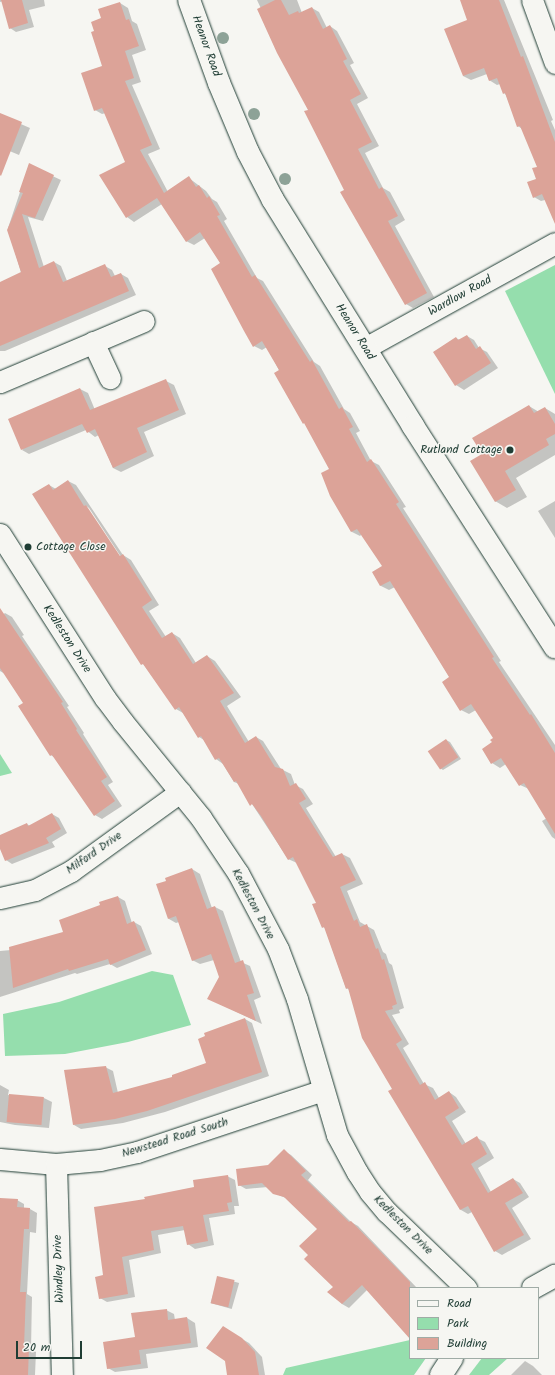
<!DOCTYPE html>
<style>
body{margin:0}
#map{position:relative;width:555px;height:1375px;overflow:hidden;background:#f6f6f2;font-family:Kalam,sans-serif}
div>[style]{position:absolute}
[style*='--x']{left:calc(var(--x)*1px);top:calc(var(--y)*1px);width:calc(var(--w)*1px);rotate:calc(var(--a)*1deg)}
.green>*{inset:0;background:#95dead}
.shadow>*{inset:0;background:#0003;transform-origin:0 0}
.building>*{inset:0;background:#dca398;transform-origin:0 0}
.roads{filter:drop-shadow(0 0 1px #1f3d34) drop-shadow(0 0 1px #1f3d34)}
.street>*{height:21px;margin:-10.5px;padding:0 10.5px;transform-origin:10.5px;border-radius:10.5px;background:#f6f6f2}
.secondary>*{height:22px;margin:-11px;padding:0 11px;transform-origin:11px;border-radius:11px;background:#f6f6f2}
.primary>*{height:22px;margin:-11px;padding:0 11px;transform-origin:11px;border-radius:11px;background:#f6f6f2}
.trees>*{width:12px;height:12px;margin:-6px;border-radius:50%;background:#8da297}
.dots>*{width:11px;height:11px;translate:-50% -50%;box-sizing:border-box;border:2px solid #f6f6f2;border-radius:50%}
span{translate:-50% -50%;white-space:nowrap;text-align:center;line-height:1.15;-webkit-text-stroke:3px #f6f6f2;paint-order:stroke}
.street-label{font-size:12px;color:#1f3d34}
.poi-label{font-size:12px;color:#1f3d34}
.right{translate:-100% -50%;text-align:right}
.left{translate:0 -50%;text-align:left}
.legend{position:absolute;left:409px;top:1287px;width:130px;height:72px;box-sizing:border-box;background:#f6f6f2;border:1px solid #a0aca6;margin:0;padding:5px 7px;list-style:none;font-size:12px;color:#1f3d34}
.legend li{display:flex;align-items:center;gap:8px;height:20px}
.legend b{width:20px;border:1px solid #a0aca6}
.scale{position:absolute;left:16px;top:1341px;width:66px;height:18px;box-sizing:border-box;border:2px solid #1f3d34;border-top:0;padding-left:5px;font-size:12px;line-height:14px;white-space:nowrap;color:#1f3d34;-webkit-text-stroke:3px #f6f6f2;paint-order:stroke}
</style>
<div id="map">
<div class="green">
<div style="clip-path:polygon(555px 265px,555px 394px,505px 291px)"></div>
<div style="clip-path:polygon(0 754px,12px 773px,0 776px)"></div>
<div style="clip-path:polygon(152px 971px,173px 975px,191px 1025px,128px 1042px,65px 1054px,5px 1056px,3px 1014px,59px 1002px)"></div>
<div style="clip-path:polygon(410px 1340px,410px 1358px,426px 1358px,414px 1375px,283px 1375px,286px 1368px)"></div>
<div style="clip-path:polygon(482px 1358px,508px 1358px,489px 1375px,469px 1375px)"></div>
</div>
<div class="shadow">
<div style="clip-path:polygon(0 0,44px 0,45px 6px,29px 10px,34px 27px,16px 32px,10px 28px,3px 1px,0 2px)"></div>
<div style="clip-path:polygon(257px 0,297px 0,302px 13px,312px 8px,319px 12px,327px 28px,330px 26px,337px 31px,354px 63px,350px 65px,368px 98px,357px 104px,379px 146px,365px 153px,383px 188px,390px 192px,405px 220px,395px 226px,434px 297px,413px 308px,406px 304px,346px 190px)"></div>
<div style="clip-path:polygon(461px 0,504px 0,553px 120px,551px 121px,555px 130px,555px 210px,545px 200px,541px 201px,534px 197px,538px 167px,522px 129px,518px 126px,506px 95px,504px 93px,500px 84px,497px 85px,489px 80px,487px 74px,471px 80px,463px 76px,469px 21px)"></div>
<div style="clip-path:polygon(120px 3px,128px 8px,132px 21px,137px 24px,146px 50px,132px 55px,141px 82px,132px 85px,160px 149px,148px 154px,168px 192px,189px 178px,206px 191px,212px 199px,217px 202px,227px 219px,224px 221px,257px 278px,263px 281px,314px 362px,320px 366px,344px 409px,350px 413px,360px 431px,356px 433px,371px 461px,379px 465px,406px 507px,403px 508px,501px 661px,499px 662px,555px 745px,555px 839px,552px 837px,542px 821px,547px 818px,529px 789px,520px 785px,506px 764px,500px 768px,492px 763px,495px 738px,476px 710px,469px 714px,461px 710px,450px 678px,395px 587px,389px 590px,381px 586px,373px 573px,383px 566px,362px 534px,360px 536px,352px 532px,331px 496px,331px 470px,267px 347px,262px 350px,254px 346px,221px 264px,205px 238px,194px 245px,186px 241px,162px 204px,134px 222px,127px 217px,127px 162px,106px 113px,102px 114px,95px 110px,103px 66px,95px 31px,102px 19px)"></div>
<div style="clip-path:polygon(0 115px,30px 128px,19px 155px,0 147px)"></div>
<div style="clip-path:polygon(29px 165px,61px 180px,43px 221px,28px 217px,44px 267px,54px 262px,61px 266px,67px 281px,105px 266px,112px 270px,115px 276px,121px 274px,128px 278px,136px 295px,5px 351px,0 351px,0 285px,22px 276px,8px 228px)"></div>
<div style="clip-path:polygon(467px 336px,474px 340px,479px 348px,487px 352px,498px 368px,464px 390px,456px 385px,434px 352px,456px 338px,460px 340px)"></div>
<div style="clip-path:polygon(166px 381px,174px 385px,186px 414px,144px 432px,154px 456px,121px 472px,113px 468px,99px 435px,95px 437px,86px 430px,29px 454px,22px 450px,80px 389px,88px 393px,95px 410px)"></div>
<div style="clip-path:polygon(529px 406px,539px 412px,545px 408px,555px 414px,555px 455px,516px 478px,527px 497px,507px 508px,495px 501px,483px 455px)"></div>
<div style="clip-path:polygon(evenodd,68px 481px,76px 485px,123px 555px,131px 560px,159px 605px,149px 611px,166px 637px,172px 633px,180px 638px,196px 663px,207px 656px,215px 661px,241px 697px,227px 706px,249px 742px,256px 737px,263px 741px,281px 769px,291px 774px,295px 785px,303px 789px,313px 804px,306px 808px,336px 857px,342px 854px,350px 858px,363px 884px,347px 891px,360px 922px,374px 930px,383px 952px,386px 954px,389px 963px,392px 965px,404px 1008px,399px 1010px,400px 1013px,392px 1015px,409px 1044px,403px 1048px,424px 1084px,433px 1088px,439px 1098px,449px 1092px,456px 1097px,466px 1112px,452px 1121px,466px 1144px,477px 1138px,485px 1142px,494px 1158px,478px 1168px,491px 1192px,513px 1179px,520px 1183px,529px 1197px,512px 1208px,531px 1239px,502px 1255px,495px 1251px,472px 1212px,468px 1214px,461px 1210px,394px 1089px,350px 990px,346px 988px,325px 928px,323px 927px,317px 903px,297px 863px,288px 859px,239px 784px,234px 782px,223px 764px,216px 759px,204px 740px,199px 737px,183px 713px,176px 709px,128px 643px,49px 485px,56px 489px,68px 481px,85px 505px,89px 508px,123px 560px,122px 561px,85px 505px)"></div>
<div style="clip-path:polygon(555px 501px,555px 538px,538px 511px)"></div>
<div style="clip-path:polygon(5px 613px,12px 617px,24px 635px,22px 636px,69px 706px,67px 707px,84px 733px,83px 734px,113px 782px,108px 785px,122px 806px,102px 819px,95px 815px,55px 758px,51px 755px,24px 703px,5px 674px,0 671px,0 615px,1px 616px)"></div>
<div style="clip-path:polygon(446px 740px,450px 742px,461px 759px,443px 770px,440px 768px)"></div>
<div style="clip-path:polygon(52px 814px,59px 818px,67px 833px,52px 842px,55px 847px,12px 864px,6px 860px,0 846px,0 839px,27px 824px,30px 826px)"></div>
<div style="clip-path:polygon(192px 869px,200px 874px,212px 908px,215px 907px,223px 911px,241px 962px,250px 966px,261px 997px,254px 1000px,262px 1024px,216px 1002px,220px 977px,214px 960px,200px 964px,192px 960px,179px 922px,176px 923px,169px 919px,167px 881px)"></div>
<div style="clip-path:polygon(118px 897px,125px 901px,132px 923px,134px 922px,141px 926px,152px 954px,117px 968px,110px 964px,77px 974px,75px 973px,0 997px,0 951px,11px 950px,65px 933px,101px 906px)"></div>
<div style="clip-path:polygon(245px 1019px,252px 1023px,269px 1076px,165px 1112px,123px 1123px,81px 1129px,74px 1125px,105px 1067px,113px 1071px,118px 1093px,174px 1078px,207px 1064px)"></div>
<div style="clip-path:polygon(0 1085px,9px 1090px,8px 1095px,44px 1098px,52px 1102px,49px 1128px,15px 1125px,0 1122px)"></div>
<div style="clip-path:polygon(284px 1151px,291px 1155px,312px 1175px,308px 1180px,351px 1222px,358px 1226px,417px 1288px,410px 1288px,410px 1337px,367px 1290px,349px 1308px,342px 1304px,334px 1287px,309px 1255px,318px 1229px,288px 1199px,274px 1193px,268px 1187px,246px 1189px,239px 1185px,268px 1166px)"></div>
<div style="clip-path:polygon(227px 1176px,235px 1180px,239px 1206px,234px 1206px,235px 1214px,209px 1218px,214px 1245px,195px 1249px,188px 1244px,185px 1230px,158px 1235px,161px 1253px,129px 1260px,135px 1297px,107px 1302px,100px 1298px,104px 1276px,146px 1200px,195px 1188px)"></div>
<div style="clip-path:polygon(0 1199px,17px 1200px,24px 1204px,24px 1209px,30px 1209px,37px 1213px,36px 1233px,30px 1232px,27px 1294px,32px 1297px,31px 1349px,36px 1352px,35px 1375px,0 1375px)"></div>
<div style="left:218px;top:1277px;width:22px;height:27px;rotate:16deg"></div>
<div style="clip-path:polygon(166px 1310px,174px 1314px,175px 1320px,187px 1318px,195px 1323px,198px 1347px,146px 1354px,148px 1368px,115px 1372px,108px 1368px)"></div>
<div style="clip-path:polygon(223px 1328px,249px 1343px,262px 1357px,265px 1375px,228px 1375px)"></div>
<div style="clip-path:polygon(525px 1361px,533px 1366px,542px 1375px,511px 1375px)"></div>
</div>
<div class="building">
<div style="clip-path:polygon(1px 0,22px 0,28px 23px,9px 29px)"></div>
<div style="clip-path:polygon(275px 0,281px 0,289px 15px,298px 11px,299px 13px,312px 7px,323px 29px,330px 25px,347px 59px,343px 61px,361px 94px,350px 100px,372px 142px,358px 149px,379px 189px,382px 187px,398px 216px,388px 221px,427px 293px,405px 305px,340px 192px,344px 190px,304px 111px,308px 110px,277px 53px,257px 9px)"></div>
<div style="clip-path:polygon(460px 0,499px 0,521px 57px,523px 56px,555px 142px,555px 224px,542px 194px,533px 198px,527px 182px,536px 179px,532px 168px,537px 167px,520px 126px,517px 127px,505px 93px,503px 94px,497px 78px,489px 81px,484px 68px,463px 76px,444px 29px,467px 20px)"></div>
<div style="clip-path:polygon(120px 2px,126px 20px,129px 19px,139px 46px,125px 51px,134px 78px,125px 81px,152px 145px,140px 150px,164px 193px,189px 176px,196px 187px,199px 185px,207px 198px,209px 196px,220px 215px,217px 216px,252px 277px,255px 275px,310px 362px,312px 360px,339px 409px,342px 407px,353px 427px,349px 429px,367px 462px,371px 459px,399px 502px,396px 504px,494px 657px,492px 658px,530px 715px,531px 714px,555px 753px,555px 834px,524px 783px,519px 786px,501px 758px,491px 764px,482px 749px,492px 742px,490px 740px,493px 738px,471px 704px,460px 711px,442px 682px,449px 677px,390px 581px,380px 586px,372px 572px,382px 566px,357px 529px,351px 532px,330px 496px,321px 473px,329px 469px,304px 423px,303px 424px,274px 373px,279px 370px,262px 341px,253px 347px,244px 331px,211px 269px,220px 263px,200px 232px,186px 242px,157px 198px,126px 218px,99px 175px,125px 162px,102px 108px,94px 111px,81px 73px,102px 66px,91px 32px,94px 31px,91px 22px,101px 18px,98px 9px)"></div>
<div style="clip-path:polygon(0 113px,22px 122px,1px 176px,0 175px)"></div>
<div style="clip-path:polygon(29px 163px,54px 175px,35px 218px,22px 214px,39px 268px,54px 261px,63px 282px,105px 264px,111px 277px,121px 273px,129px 291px,0 346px,0 282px,21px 272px,7px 230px,23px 193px,19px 192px)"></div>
<div style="clip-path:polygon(467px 335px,476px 349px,480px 346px,491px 363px,455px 386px,433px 352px,456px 337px,458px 340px)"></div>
<div style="clip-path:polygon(166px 379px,179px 410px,137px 428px,147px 452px,113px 468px,95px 429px,87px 433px,82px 424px,21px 450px,8px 419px,80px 388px,90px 410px)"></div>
<div style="clip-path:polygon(529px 405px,534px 413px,545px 407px,555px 424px,555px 434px,546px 439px,549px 445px,505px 471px,516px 490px,495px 502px,470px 461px,482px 454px,472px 438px)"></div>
<div style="clip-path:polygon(68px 480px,84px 506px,86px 505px,120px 556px,123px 554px,152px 600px,142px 607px,162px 638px,172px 632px,193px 664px,207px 655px,234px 693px,220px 701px,245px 743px,256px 736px,275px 767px,283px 769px,290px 786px,296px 783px,306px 799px,299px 803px,333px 857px,342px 853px,356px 880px,340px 887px,354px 921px,357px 919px,360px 927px,367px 924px,376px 949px,378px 948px,382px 960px,384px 959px,397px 1004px,392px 1006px,393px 1009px,385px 1011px,402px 1040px,396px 1044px,420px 1085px,425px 1082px,435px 1100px,449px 1091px,459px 1108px,445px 1117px,462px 1145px,477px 1136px,487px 1154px,471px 1164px,488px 1193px,513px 1178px,523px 1193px,505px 1203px,524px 1235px,516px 1239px,494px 1252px,468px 1206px,460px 1210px,388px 1091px,392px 1089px,362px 1038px,348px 988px,346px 989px,324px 927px,322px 928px,312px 904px,316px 903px,293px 857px,288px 860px,261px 816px,252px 804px,250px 806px,236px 781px,234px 782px,219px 758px,215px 760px,201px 736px,198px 738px,179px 707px,175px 710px,143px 664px,141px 665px,32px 494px,49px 484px,53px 490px)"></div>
<div style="clip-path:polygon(0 608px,63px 702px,61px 703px,77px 729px,76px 730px,107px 777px,101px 781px,115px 801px,94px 816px,52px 755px,50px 756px,18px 706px,23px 703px,0 668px)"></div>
<div style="left:446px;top:739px;width:22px;height:22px;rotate:56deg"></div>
<div style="clip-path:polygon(52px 813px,61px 829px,46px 838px,49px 843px,5px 861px,0 849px,0 835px,27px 823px,28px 826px)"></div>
<div style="clip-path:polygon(192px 868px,207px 909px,215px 906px,235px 963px,243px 960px,254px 993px,247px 995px,256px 1021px,207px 999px,219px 977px,211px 954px,192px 961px,176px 916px,168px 919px,156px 884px,166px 881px,165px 878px)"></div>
<div style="clip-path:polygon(118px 896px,127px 924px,134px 921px,146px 950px,110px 965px,108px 959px,69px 971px,68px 969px,13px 988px,9px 947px,63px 932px,59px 920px,100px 905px,99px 902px)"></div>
<div style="clip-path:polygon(245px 1018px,262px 1072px,147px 1111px,115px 1119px,73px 1125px,64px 1070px,106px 1066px,113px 1093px,172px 1077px,172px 1075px,206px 1063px,198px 1039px,205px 1036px,204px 1033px)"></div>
<div style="left:9px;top:1094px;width:35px;height:28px;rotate:5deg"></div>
<div style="clip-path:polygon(284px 1149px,306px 1171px,301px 1175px,349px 1222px,351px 1221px,410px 1282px,410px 1339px,362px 1285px,342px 1304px,327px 1292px,333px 1287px,304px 1259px,308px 1255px,299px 1246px,317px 1229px,284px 1197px,273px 1194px,262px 1183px,238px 1186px,236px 1169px,268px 1165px)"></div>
<div style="clip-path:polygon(228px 1175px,232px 1202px,227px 1203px,229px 1211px,203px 1215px,208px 1241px,187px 1245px,183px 1226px,151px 1231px,154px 1250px,122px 1257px,128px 1294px,99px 1299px,95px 1277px,103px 1275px,94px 1207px,145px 1199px,144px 1197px,194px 1187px,193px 1180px)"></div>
<div style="clip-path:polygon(0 1198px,18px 1199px,17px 1207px,30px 1208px,29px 1229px,24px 1229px,20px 1292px,26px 1292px,24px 1347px,29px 1347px,28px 1375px,0 1375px)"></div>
<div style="left:217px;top:1276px;width:18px;height:28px;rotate:13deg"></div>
<div style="clip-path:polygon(167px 1309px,168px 1320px,187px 1317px,191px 1343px,139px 1350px,141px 1364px,107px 1369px,103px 1342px,135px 1337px,131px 1313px)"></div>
<div style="clip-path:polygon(223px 1326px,242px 1338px,255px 1352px,259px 1375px,227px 1375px,225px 1361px,206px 1348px)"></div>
</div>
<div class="roads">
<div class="street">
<div style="--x:532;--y:0;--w:67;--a:69.9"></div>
<div style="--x:93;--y:342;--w:40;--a:65"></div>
<div style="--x:365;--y:348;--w:217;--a:-28.9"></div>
<div style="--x:0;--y:382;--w:156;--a:-23"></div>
<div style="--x:0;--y:534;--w:195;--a:57.4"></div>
<div style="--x:105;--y:698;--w:30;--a:53"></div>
<div style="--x:123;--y:722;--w:124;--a:50.9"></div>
<div style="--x:201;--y:818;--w:66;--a:56.1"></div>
<div style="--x:238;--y:873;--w:86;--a:62.2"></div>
<div style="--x:278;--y:949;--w:53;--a:69.2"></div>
<div style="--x:297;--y:999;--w:142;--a:73.6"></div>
<div style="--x:337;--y:1135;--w:42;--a:61.6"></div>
<div style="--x:357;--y:1172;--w:24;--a:57"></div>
<div style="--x:370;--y:1192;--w:26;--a:50"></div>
<div style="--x:387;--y:1212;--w:110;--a:43.9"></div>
<div style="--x:0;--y:898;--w:36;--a:-13"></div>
<div style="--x:35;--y:890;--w:41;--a:-27.8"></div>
<div style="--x:71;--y:871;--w:135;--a:-35.9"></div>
<div style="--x:0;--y:1159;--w:56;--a:5.1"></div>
<div style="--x:56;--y:1164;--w:44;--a:-5.2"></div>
<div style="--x:100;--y:1160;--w:38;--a:-12"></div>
<div style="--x:137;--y:1152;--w:196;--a:-18.4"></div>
<div style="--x:56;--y:1164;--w:211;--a:88.4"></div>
</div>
<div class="secondary">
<div style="--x:533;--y:1288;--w:25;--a:-29"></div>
<div style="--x:441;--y:1375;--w:20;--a:-57"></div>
</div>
<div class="primary">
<div style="--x:189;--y:0;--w:88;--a:70.1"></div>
<div style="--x:219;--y:83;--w:75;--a:67.2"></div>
<div style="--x:248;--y:152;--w:54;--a:62.5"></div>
<div style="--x:273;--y:200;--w:266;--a:58.2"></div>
<div style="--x:413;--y:426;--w:263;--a:57.3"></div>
</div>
</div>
<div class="trees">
<div style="left:223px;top:38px"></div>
<div style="left:254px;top:114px"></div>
<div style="left:285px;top:179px"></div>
</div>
<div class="dots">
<div style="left:510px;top:450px;background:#1f3d34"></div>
<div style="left:28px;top:547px;background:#1f3d34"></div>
</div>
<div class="street-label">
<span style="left:206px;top:46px;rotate:70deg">Heanor Road</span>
<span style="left:460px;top:296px;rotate:-29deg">Wardlow Road</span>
<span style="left:355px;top:332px;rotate:58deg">Heanor Road</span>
<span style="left:67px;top:639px;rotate:57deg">Kedleston Drive</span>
<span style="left:94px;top:853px;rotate:-35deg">Milford Drive</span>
<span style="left:253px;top:904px;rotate:62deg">Kedleston Drive</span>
<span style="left:175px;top:1138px;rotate:-17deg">Newstead Road South</span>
<span style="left:403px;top:1225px;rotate:45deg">Kedleston Drive</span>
<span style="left:59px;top:1269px;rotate:-92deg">Windley Drive</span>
</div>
<div class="poi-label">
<span class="right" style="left:502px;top:450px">Rutland Cottage</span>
<span class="left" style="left:36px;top:547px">Cottage Close</span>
</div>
<ul class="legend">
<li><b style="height:5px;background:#f6f6f2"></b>Road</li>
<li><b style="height:11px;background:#95dead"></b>Park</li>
<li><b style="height:11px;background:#dca398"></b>Building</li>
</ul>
<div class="scale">20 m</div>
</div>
